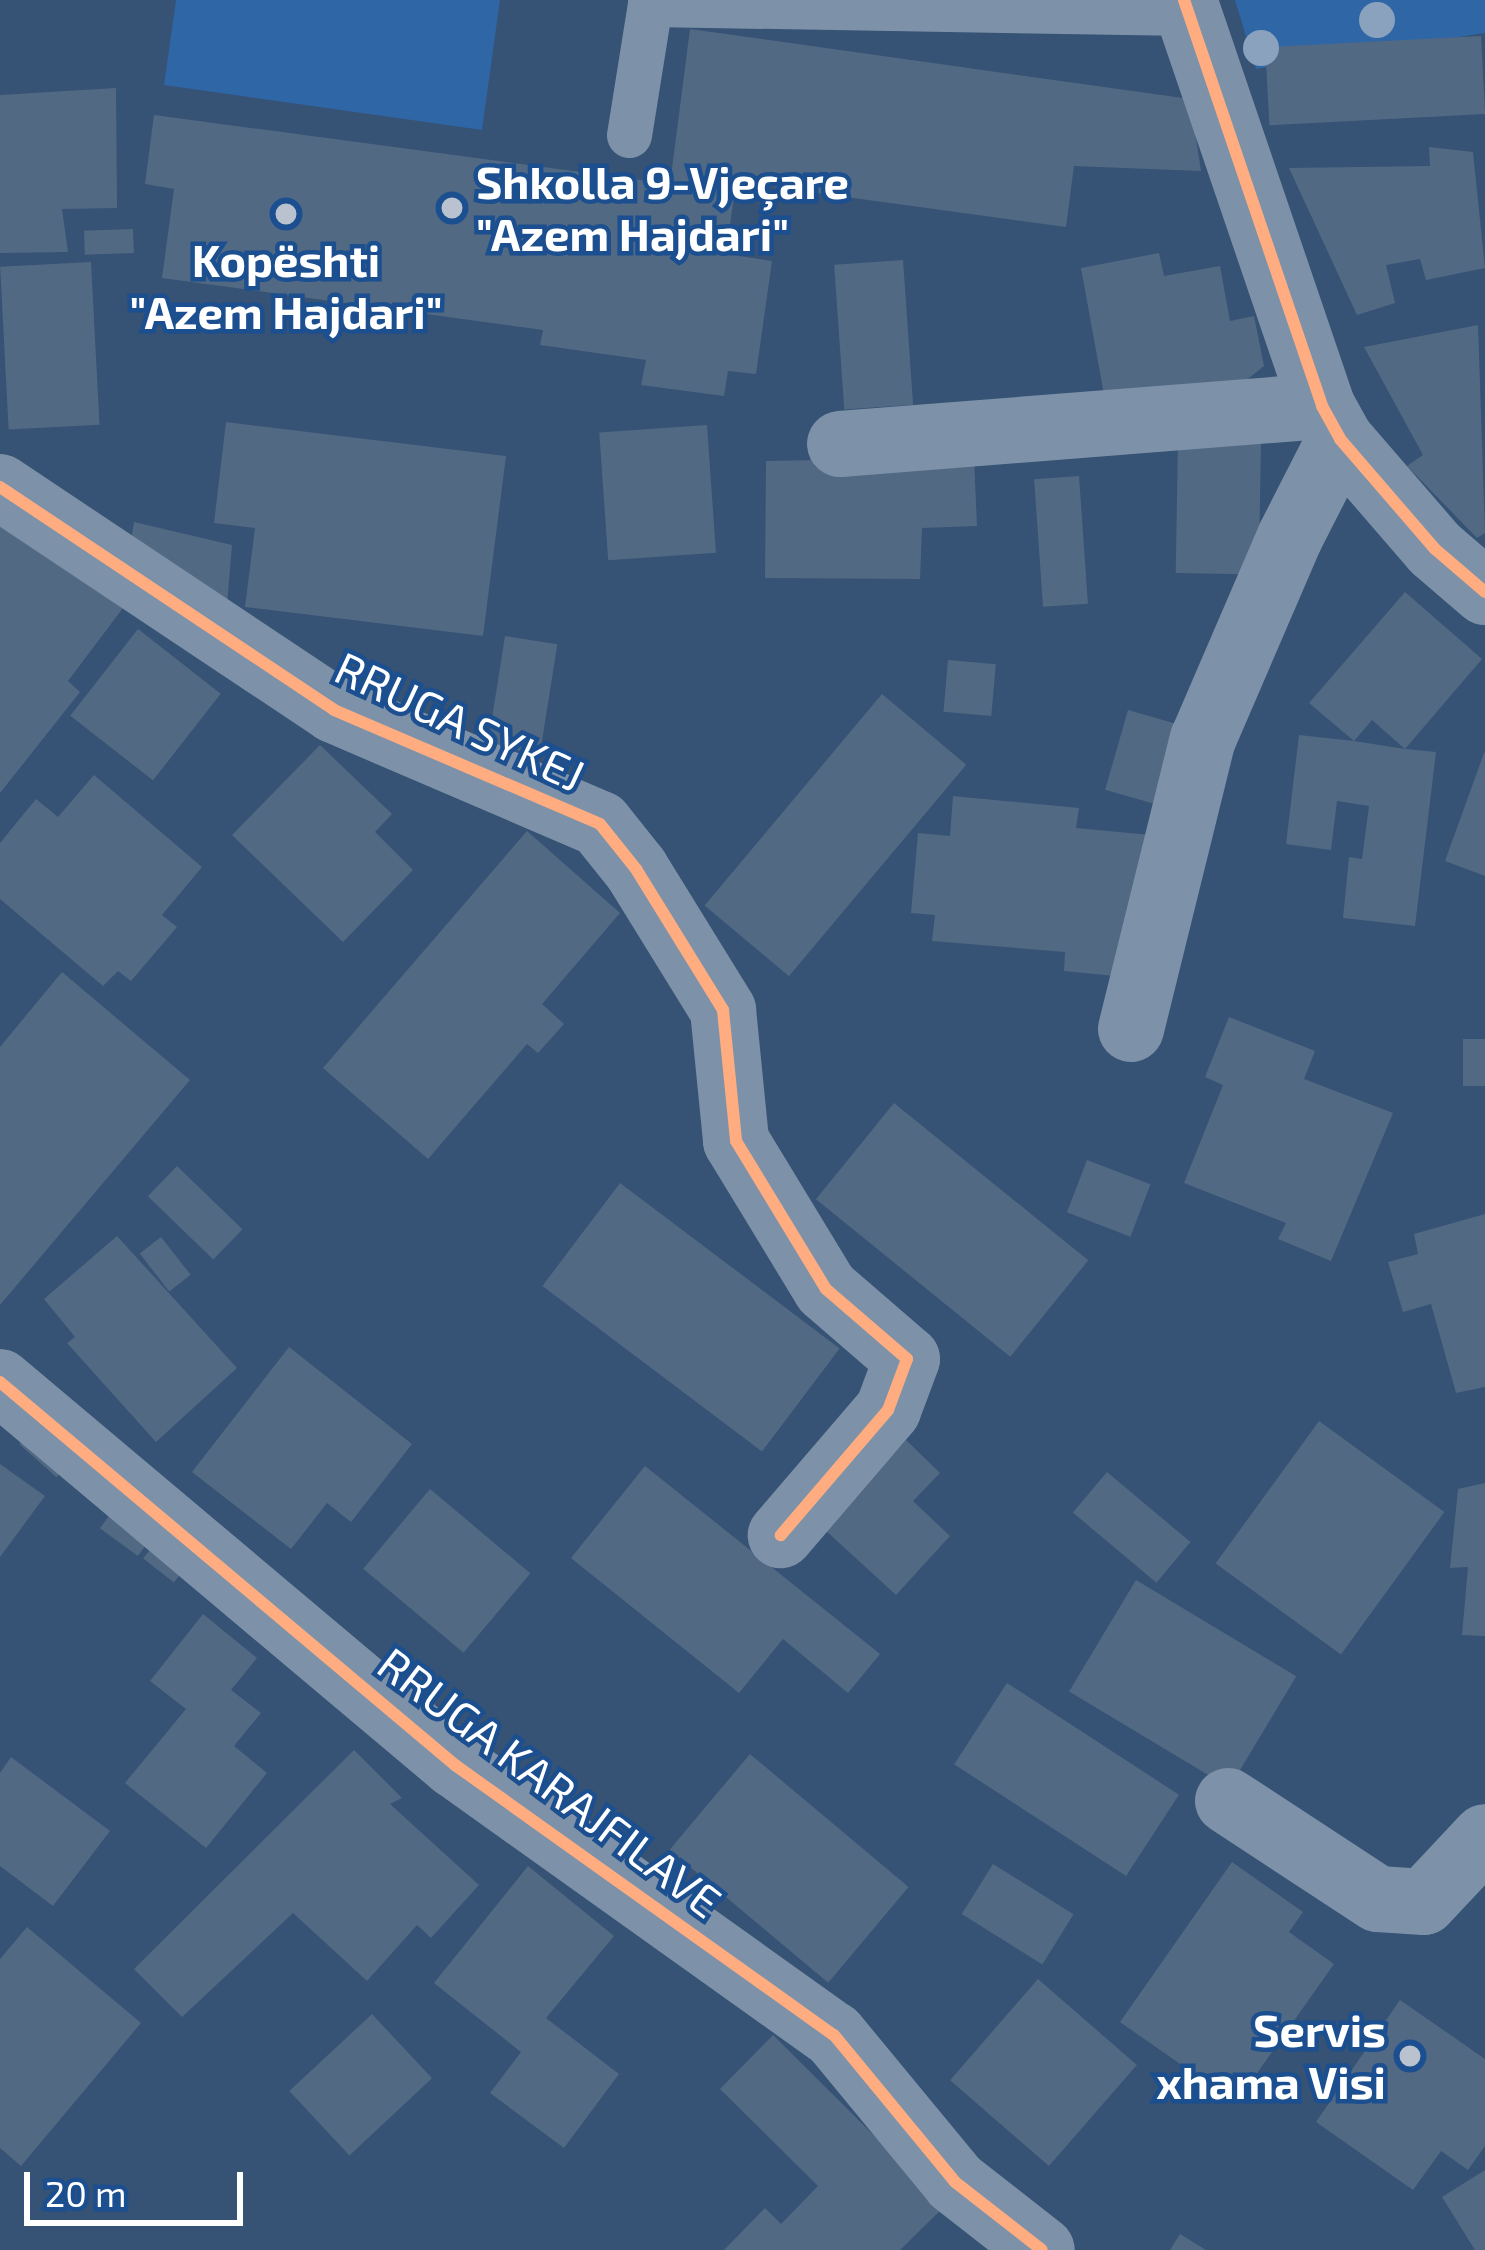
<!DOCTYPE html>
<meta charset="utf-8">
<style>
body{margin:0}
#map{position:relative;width:1485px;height:2250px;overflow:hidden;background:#365274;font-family:"Exo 2",sans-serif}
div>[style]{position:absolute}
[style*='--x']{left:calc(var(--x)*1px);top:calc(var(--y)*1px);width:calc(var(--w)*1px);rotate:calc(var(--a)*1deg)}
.green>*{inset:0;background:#2f66a5}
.building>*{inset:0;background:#526984;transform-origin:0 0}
.lane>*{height:45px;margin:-22.5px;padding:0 22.5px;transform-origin:22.5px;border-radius:22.5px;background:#7d92a8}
.street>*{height:66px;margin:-33px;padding:0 33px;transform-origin:33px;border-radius:33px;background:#7d92a8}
.cycleway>*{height:12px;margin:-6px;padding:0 6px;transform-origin:6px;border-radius:6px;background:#ffac80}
.trees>*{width:36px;height:36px;margin:-18px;border-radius:50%;background:#8aa2be}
.dots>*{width:33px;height:33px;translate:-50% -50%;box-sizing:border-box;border:6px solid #1b4f8f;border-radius:50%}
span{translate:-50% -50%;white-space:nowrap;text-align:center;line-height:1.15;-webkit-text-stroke:9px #1b4f8f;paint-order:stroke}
.poi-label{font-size:45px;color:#fff;font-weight:700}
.left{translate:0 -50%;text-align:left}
.right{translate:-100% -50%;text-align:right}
.street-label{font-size:45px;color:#fff}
.scale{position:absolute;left:24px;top:2172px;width:219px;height:54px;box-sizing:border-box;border:6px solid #fff;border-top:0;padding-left:15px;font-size:36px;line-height:42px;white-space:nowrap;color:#fff;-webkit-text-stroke:9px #1b4f8f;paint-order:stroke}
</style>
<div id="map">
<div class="green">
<div style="clip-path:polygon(176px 0,500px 0,482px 130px,164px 85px)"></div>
<div style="clip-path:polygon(1235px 0,1485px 0,1485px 33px,1256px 69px)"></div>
</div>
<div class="building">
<div style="clip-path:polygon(690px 29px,1190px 99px,1201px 171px,1074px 166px,1066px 227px,736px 182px,726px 254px,772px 261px,756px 374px,728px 371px,724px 396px,641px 385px,646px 360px,540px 345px,543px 330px,162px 278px,174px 189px,145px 184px,154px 115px,670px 184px)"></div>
<div style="left:1481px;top:36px;width:78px;height:216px;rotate:87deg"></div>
<div style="clip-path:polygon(116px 88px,117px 208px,62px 209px,68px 252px,0 253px,0 95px)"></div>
<div style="clip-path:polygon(1429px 147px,1473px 152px,1485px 268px,1426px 280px,1420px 259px,1386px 265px,1395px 303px,1357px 315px,1289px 168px,1430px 166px)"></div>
<div style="left:133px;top:229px;width:24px;height:49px;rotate:88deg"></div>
<div style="clip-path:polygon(1159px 253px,1164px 276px,1220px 266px,1230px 321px,1254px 316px,1264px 366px,1239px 386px,1107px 411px,1081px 268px)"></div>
<div style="left:903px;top:260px;width:145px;height:69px;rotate:86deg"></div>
<div style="left:91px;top:262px;width:163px;height:91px;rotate:87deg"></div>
<div style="clip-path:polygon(1478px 325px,1485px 533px,1477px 538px,1407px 466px,1423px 455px,1364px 347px)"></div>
<div style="clip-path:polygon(226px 422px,506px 456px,483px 636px,245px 607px,255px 528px,214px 523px)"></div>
<div style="left:707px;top:425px;width:128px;height:108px;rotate:86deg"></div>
<div style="left:1178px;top:441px;width:83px;height:132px;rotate:1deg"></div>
<div style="clip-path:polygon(974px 457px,977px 526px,922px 528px,920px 579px,765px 578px,766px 461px)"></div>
<div style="left:1079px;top:476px;width:128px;height:45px;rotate:86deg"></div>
<div style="clip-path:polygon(134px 522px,232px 545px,226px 617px,129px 553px)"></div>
<div style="clip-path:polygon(0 524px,129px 600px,68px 681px,80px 692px,0 793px)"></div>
<div style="clip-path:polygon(1405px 592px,1482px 659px,1405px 749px,1372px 720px,1354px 741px,1405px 749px,1436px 752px,1415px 926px,1343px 918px,1349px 857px,1362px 859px,1369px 806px,1337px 801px,1331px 850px,1286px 844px,1299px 735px,1354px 741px,1309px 703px)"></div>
<div style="left:138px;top:629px;width:105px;height:110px;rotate:38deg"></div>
<div style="left:505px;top:636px;width:53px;height:111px;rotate:9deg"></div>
<div style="left:948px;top:660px;width:48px;height:52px;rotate:5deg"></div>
<div style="left:882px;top:694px;width:110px;height:276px;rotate:40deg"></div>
<div style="left:1128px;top:710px;width:57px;height:83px;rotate:16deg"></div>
<div style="clip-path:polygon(320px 745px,392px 814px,375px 832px,413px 870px,343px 942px,232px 835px)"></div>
<div style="clip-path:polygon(1484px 753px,1485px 753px,1485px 876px,1445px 861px)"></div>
<div style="clip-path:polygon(94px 775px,202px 867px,162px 915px,177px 927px,131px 981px,118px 971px,103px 986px,0 899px,0 843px,36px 799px,58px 817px)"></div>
<div style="clip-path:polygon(953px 796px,1079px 808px,1076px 828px,1151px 835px,1125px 977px,1064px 971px,1065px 952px,932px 941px,935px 915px,911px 913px,918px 833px,950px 836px)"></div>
<div style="clip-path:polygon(527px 831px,620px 913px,542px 1004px,564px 1024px,538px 1053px,527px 1044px,428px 1159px,323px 1068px)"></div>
<div style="clip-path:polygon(62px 972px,190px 1080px,0 1305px,0 1047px)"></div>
<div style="clip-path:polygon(1229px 1017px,1315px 1051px,1304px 1079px,1393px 1113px,1331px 1261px,1278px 1239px,1286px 1223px,1184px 1183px,1223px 1085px,1205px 1077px)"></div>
<div style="left:1463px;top:1039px;width:22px;height:47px"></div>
<div style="left:894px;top:1103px;width:250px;height:124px;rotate:39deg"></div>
<div style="left:1087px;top:1160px;width:68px;height:56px;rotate:21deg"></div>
<div style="left:177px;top:1166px;width:91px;height:42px;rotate:44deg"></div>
<div style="left:620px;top:1183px;width:275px;height:129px;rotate:37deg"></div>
<div style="clip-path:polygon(1485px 1214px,1485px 1387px,1456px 1393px,1431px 1304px,1403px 1312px,1388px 1262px,1418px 1254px,1414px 1234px)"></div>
<div style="clip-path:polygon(117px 1236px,237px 1368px,156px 1442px,67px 1343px,75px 1337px,44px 1299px)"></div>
<div style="left:161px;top:1237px;width:48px;height:27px;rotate:52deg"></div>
<div style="clip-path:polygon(289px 1347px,412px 1444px,351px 1522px,327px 1503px,291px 1549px,192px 1472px)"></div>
<div style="left:1319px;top:1421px;width:155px;height:176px;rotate:36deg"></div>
<div style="left:30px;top:1432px;width:50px;height:16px;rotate:42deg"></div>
<div style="clip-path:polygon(906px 1440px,940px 1473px,913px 1501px,950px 1536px,896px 1595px,824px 1529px)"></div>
<div style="clip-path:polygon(0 1464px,45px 1496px,0 1557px)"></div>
<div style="clip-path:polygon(645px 1466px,880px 1654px,848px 1693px,783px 1639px,739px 1693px,571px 1558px)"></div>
<div style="left:1107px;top:1472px;width:109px;height:53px;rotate:40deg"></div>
<div style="clip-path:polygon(1485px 1483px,1485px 1636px,1462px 1635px,1468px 1567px,1450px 1568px,1458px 1489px)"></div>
<div style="left:430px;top:1489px;width:131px;height:104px;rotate:40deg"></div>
<div style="left:111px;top:1513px;width:47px;height:19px;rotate:36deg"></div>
<div style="left:153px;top:1546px;width:39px;height:16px;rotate:38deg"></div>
<div style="left:1136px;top:1580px;width:187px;height:130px;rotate:31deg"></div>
<div style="clip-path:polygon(203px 1614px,257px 1658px,231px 1690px,261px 1713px,234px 1746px,267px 1773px,206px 1848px,125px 1783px,186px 1709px,150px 1681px)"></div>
<div style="left:1007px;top:1683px;width:205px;height:97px;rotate:33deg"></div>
<div style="clip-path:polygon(354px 1750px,402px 1798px,390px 1804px,479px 1885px,431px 1938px,417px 1925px,367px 1981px,293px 1913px,182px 2017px,134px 1969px)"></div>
<div style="left:750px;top:1754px;width:207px;height:125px;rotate:40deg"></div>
<div style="clip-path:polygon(11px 1757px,110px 1831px,53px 1906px,0 1866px,0 1773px)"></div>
<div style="clip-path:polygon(1232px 1862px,1303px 1912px,1289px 1932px,1334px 1964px,1236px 2103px,1120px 2022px)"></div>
<div style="left:993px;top:1864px;width:95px;height:59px;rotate:32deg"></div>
<div style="clip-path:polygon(528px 1866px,614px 1936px,546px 2018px,619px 2074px,564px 2148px,490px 2093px,521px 2052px,434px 1983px)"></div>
<div style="clip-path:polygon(27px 1927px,141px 2023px,21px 2166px,0 2148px,0 1959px)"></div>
<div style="left:1038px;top:1979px;width:131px;height:134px;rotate:41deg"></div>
<div style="clip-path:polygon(1400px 2000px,1485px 2059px,1485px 2146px,1468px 2170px,1441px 2151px,1413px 2190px,1316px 2122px)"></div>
<div style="left:372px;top:2014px;width:88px;height:113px;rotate:47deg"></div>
<div style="clip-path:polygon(773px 2035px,945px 2206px,900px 2250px,724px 2250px,765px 2208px,781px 2224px,818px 2186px,720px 2089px)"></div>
<div style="clip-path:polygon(1485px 2170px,1485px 2250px,1475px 2250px,1442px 2197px)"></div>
<div style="clip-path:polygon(1180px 2234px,1206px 2250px,1170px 2250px)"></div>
</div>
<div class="lane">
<div style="--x:629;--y:135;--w:133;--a:-80.9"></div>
<div style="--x:650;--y:4;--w:539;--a:0.96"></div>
</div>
<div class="street">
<div style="--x:1184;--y:0;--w:429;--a:71.2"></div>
<div style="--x:1322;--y:406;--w:38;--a:61"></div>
<div style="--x:1340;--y:439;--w:145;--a:49.2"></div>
<div style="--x:1435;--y:549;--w:66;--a:40.7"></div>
<div style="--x:840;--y:444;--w:483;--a:-4.5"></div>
<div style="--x:0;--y:487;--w:402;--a:33.7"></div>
<div style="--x:334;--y:710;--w:289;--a:23.2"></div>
<div style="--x:600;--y:824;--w:58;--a:51.3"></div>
<div style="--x:636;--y:869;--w:166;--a:58.3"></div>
<div style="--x:723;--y:1010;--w:132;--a:84.3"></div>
<div style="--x:736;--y:1141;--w:173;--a:58.7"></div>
<div style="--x:826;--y:1289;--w:107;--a:40.8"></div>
<div style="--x:907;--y:1359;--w:54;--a:110.4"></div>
<div style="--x:888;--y:1410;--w:165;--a:130.6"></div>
<div style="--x:1131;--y:1029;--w:299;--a:-76.1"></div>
<div style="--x:1203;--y:739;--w:220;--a:-66.7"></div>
<div style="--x:1290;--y:537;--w:110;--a:-63"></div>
<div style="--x:0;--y:1382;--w:595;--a:40.09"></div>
<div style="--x:455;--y:1765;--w:465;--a:35.5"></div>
<div style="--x:834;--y:2035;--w:190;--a:50.5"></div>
<div style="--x:955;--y:2182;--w:110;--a:38"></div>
<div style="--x:1228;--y:1801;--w:179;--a:33.2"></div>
<div style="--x:1378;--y:1899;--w:46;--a:3.7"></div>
<div style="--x:1424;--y:1902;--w:89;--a:-46.8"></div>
</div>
<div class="cycleway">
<div style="--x:1184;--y:0;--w:429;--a:71.2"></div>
<div style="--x:1322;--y:406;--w:38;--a:61"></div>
<div style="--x:1340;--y:439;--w:145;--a:49.2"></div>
<div style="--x:1435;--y:549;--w:66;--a:40.7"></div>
<div style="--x:0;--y:487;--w:402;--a:33.7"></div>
<div style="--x:334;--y:710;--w:289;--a:23.2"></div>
<div style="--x:600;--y:824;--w:58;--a:51.3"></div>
<div style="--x:636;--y:869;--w:166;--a:58.3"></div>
<div style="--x:723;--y:1010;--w:132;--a:84.3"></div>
<div style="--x:736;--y:1141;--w:173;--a:58.7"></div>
<div style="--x:826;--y:1289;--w:107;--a:40.8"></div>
<div style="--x:907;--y:1359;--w:54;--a:110.4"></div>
<div style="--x:888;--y:1410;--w:165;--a:130.6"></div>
<div style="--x:0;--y:1382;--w:595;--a:40.09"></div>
<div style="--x:455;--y:1765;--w:465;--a:35.5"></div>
<div style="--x:834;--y:2035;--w:190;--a:50.5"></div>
<div style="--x:955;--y:2182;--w:110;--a:38"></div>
</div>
<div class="trees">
<div style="left:1377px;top:20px"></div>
<div style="left:1261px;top:48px"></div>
</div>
<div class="dots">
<div style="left:452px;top:208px;background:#b9c2ce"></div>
<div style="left:286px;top:214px;background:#b9c2ce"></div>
<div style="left:1410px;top:2056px;background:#b9c2ce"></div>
</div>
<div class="poi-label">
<span class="left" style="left:476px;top:208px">Shkolla 9-Vjeçare<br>"Azem Hajdari"</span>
<span style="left:286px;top:286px">Kopështi<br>"Azem Hajdari"</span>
<span class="right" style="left:1386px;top:2056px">Servis<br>xhama Visi</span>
</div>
<div class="street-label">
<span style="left:460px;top:721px;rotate:25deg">RRUGA SYKEJ</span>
<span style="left:550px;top:1782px;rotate:37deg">RRUGA KARAJFILAVE</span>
</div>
<div class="scale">20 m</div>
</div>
